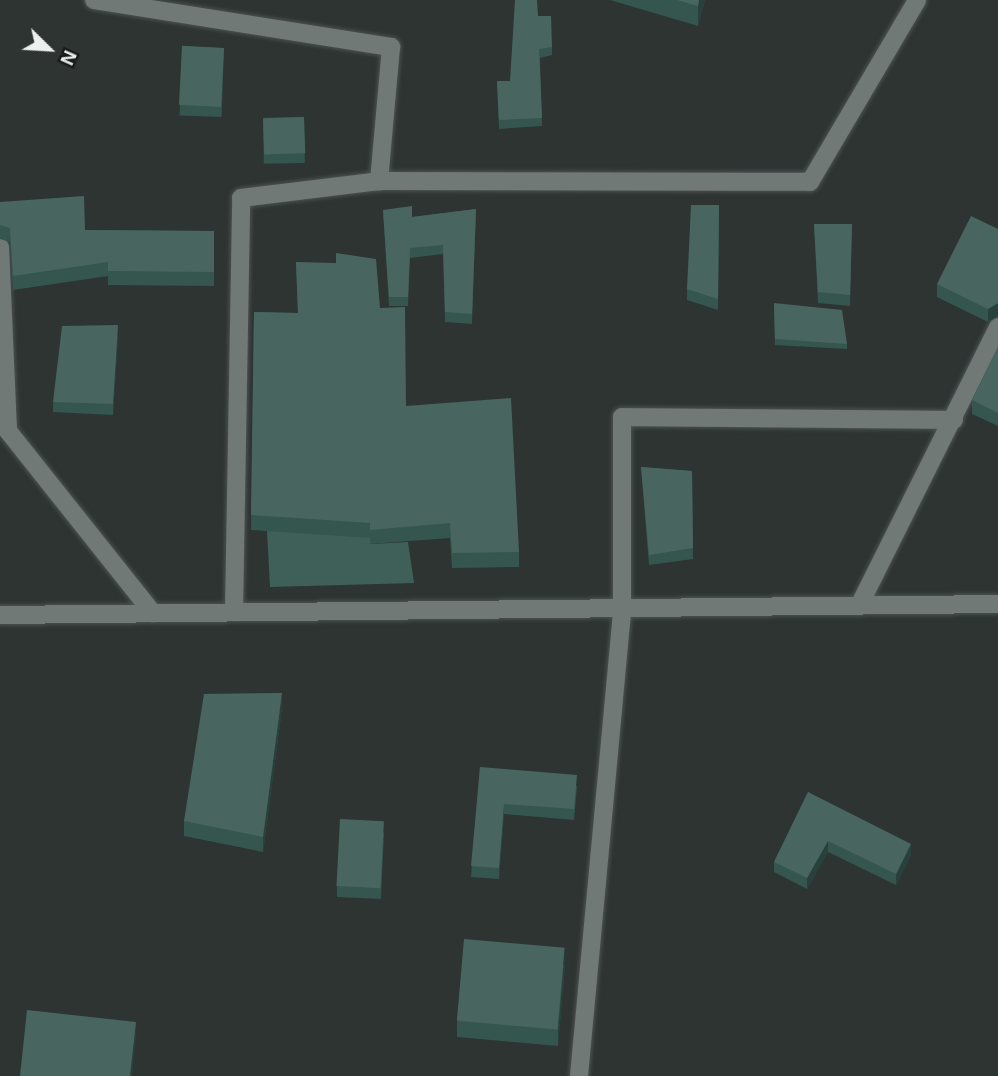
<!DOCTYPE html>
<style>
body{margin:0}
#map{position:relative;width:998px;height:1076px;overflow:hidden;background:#2d3432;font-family:Arial,sans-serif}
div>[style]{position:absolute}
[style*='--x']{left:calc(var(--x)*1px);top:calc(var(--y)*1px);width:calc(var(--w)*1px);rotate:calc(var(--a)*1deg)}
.green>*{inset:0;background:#3f6058}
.roads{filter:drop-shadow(0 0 2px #4d5251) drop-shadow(0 0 2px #4d5251)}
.minor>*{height:18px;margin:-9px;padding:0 9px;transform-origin:9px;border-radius:9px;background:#717977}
.wall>*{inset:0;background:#34564e;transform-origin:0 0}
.shaded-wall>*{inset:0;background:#29413c}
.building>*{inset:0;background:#48665f;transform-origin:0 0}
span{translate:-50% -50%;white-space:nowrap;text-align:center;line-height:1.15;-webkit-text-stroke:7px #181b1a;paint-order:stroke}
.north{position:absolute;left:14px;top:14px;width:70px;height:70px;-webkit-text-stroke:5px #181b1a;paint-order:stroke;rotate:114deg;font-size:19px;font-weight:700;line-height:28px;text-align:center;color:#ecf0ef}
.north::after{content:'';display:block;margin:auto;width:24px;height:32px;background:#ecf0ef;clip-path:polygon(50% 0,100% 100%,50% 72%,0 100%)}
</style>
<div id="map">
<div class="green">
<div style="clip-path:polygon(363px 360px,371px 544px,408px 542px,414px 583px,270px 587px,267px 531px)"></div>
</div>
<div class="roads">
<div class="minor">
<div style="--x:94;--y:0;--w:301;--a:9"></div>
<div style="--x:391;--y:47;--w:135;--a:95.1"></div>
<div style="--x:0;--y:247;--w:184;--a:87.5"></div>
<div style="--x:8;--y:431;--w:233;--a:51.5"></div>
<div style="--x:859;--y:606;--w:312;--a:-63.5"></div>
<div style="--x:234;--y:612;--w:414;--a:-89"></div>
<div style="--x:241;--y:198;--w:139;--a:-7"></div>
<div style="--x:379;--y:181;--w:431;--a:0.1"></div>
<div style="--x:810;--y:182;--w:211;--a:-59.5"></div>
<div style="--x:0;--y:615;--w:998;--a:-0.63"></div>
<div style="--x:579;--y:1076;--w:469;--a:-84.7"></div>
<div style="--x:622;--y:609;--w:192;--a:-90"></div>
<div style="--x:622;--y:417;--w:332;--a:0.5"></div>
</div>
</div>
<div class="wall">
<div style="clip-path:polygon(610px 0,705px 0,698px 26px)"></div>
<div style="clip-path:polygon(538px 16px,552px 47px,552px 55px,540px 58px,542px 126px,499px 129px,497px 81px,510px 81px)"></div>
<div style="left:224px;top:48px;width:69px;height:42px;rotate:92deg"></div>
<div style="left:304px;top:117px;width:46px;height:41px;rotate:89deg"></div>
<div style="clip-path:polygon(0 202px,85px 230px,214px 231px,214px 286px,108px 285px,108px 276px,13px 290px,10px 242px,0 239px)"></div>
<div style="clip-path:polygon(719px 205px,718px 310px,687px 300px,687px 289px)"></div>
<div style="clip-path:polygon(476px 209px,472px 324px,445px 322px,443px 254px,410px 258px,408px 306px,389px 306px,383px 210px,412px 217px)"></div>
<div style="clip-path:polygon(814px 224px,852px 224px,850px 306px,818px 303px)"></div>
<div style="clip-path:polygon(998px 229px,998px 316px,988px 322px,937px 297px,937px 284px)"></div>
<div style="clip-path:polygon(296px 262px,380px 308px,406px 406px,519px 552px,519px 567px,452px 568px,450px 538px,370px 544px,370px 538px,251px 530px,254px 312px,298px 313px)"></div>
<div style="clip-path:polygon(774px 303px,847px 344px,847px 349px,775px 345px)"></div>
<div style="clip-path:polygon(118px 335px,113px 415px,53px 412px,53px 402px)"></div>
<div style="clip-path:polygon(998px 347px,998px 426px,972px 414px,972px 400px)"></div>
<div style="clip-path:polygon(641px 467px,692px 471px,693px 559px,649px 565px)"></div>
<div style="clip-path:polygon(282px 708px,263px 852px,184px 836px,184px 821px)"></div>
<div style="clip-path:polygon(480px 767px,577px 786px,574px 820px,504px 814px,499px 879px,471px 877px)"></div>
<div style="clip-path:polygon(808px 792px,911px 855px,896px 885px,828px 852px,807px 889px,774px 872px,774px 862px)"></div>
<div style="clip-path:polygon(384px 832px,381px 899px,337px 897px,337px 886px)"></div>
<div style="clip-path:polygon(565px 964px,558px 1046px,457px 1037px,457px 1021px)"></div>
</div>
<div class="shaded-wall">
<div style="clip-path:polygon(699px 0,705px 0,698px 26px,698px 6px)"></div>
<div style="clip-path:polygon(998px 303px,998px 316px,988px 322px,988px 309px)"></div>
<div style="clip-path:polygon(118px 325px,118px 335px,113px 415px,113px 404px)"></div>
<div style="clip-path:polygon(282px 693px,282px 708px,263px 852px,263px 837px)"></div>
<div style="clip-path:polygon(504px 804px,504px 814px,499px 879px,499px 868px)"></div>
<div style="clip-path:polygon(828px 841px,828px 852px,807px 889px,807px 878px)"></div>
<div style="clip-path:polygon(911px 844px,911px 855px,896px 885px,896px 874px)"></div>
<div style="clip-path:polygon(565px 948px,565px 964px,558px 1046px,558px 1030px)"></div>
<div style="clip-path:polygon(136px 1022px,136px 1037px,132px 1076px,130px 1076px)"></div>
</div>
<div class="building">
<div style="clip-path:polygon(515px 0,537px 0,538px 16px,551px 16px,552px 47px,539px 49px,542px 118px,499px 120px,497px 81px,510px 81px)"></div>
<div style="clip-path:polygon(677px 0,699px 0,698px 6px)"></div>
<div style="left:224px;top:48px;width:59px;height:42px;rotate:93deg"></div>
<div style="left:304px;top:117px;width:36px;height:41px;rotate:88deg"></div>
<div style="clip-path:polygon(84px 196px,85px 230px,214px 231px,214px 272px,108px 271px,108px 262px,13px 276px,10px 228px,0 225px,0 202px)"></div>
<div style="clip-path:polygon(691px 205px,719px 205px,718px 299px,687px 289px)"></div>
<div style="clip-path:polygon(412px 206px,412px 217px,476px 209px,472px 314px,445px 312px,443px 245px,410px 248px,408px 297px,389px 297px,383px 210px)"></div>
<div style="clip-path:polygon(971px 216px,998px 229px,998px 303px,988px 309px,937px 284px)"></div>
<div style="clip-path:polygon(814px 224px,852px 224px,850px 295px,818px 292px)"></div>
<div style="clip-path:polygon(336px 253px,376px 259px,380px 308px,405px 307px,406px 406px,511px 398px,519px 552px,452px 553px,450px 523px,370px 530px,370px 523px,251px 515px,254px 312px,298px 313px,296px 262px,336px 263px)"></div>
<div style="clip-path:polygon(774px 303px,842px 310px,847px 344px,775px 339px)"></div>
<div style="clip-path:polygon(118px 325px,113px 404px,53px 402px,62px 326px)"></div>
<div style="clip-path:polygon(998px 347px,998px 413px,972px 400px)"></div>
<div style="clip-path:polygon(641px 467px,692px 471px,693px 548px,649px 555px)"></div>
<div style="clip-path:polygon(282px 693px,263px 837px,184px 821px,204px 694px)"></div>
<div style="clip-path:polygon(480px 767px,577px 775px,574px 809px,504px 804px,499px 868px,471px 866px)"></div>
<div style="clip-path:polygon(808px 792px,911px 844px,896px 874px,828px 841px,807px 878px,774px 862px)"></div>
<div style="left:340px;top:819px;width:44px;height:67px;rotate:3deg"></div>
<div style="left:464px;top:939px;width:101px;height:82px;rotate:5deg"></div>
<div style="clip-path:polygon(27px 1010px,136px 1022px,130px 1076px,20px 1076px)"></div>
</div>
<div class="north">N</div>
</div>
